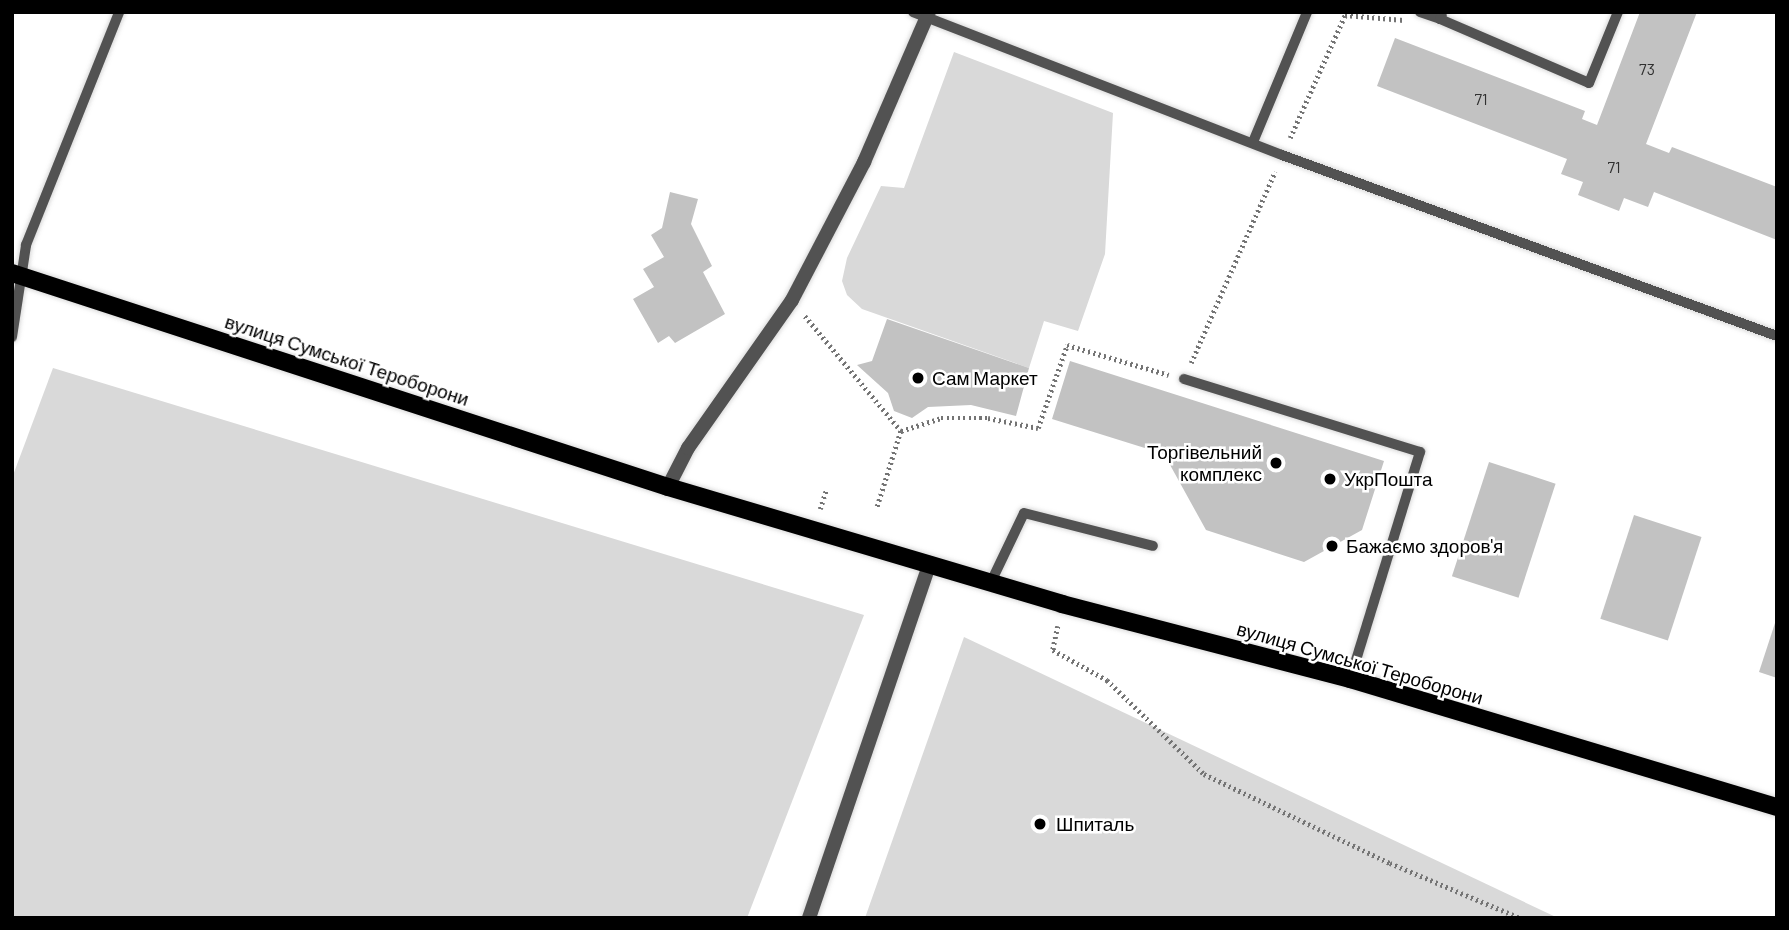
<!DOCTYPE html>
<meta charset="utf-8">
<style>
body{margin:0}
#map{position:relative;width:1789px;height:930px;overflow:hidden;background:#fff;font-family:Barlow,sans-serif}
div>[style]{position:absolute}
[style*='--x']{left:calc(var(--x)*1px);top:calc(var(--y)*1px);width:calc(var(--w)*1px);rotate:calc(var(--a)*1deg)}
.green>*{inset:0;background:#d9d9d9}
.building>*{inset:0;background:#c2c2c2;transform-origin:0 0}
.path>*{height:4.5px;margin-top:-2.25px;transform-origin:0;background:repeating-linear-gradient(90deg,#747474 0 2px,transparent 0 5.5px)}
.roads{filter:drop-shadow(0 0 2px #dbdbdb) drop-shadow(0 0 2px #dbdbdb)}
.lane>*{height:10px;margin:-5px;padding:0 5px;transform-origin:5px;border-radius:5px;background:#525252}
.street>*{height:14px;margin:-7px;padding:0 7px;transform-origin:7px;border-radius:7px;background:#525252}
.primary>*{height:18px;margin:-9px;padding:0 9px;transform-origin:9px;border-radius:9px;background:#000}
.dots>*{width:19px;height:19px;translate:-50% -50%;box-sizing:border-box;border:4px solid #fff;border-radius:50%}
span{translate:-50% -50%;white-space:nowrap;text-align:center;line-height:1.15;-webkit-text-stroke:5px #fff;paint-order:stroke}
.number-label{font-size:16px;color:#303030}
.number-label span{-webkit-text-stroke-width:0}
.street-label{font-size:19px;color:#000}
.poi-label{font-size:19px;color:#000}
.left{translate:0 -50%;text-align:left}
.right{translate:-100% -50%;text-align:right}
.frame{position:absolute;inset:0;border:14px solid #000;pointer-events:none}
</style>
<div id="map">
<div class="green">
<div style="clip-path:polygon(954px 52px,1113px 113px,1105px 254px,1078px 331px,1044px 321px,1029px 368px,862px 309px,847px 295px,842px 281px,847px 258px,881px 186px,904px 188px)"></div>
<div style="clip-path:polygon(53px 368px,864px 615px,747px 918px,12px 918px,12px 478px)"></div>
<div style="clip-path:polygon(964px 637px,1558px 918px,865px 918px)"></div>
</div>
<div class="building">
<div style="clip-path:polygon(1640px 12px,1697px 12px,1646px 144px,1669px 153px,1672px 147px,1777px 187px,1777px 240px,1654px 192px,1648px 207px,1624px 198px,1619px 211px,1578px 195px,1583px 182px,1561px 174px,1567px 159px,1377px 86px,1395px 38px,1585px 111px,1582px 119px,1597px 125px)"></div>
<div style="clip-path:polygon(670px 192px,698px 199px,691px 224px,712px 266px,703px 272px,725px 314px,675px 343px,669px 336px,658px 343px,633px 299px,654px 287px,643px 269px,664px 257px,651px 235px,662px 228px)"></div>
<div style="clip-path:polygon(887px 319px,1029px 368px,1016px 416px,971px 405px,928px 407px,912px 418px,894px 411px,888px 393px,857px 365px,872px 361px)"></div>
<div style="clip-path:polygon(1070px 361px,1384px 461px,1362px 530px,1304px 562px,1206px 530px,1164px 454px,1052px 419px)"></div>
<div style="left:1489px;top:462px;width:70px;height:120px;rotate:18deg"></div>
<div style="left:1634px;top:515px;width:71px;height:109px;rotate:18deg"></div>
<div style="clip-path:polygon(1776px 620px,1777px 620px,1777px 678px,1759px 672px)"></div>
</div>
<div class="path">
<div style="--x:1290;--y:138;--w:135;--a:-65.9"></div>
<div style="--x:1345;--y:15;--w:59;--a:4.8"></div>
<div style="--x:805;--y:316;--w:150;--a:50.1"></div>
<div style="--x:901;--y:431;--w:81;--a:107.3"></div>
<div style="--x:1191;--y:363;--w:209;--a:-66.3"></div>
<div style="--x:901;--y:431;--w:42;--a:-18"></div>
<div style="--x:941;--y:418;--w:47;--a:0"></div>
<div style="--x:988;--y:418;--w:51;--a:11.3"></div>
<div style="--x:1038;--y:428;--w:88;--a:-70.7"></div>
<div style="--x:1067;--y:345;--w:106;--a:16.4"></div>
<div style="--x:820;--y:509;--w:20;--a:-72"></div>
<div style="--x:1058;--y:626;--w:25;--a:102"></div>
<div style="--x:1053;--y:650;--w:62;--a:29.1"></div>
<div style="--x:1107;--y:680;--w:135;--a:44.1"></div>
<div style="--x:1204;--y:774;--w:206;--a:25.6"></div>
<div style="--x:1390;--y:863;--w:141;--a:22.9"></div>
</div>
<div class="roads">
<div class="lane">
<div style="--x:913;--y:12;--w:396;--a:21.2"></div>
<div style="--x:1282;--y:155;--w:527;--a:20.09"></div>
<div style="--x:1420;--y:12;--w:21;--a:19"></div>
<div style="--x:1440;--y:19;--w:4;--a:-63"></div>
<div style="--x:1440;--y:19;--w:162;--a:23.2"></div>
<div style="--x:1589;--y:83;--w:77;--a:-67.8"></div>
<div style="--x:1253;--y:142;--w:141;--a:-67.4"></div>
<div style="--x:12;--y:337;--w:93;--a:-81.3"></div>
<div style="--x:26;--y:245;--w:251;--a:-68.2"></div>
<div style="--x:1184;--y:379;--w:247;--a:17.2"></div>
<div style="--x:1420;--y:452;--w:238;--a:107.1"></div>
<div style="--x:991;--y:582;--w:76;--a:-64.4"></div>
<div style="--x:1024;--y:513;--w:133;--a:14.3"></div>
</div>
<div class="street">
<div style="--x:668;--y:487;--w:44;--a:-62.9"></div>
<div style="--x:688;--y:448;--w:181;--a:-54.9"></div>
<div style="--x:792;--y:300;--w:156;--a:-62.4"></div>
<div style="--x:864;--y:162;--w:163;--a:-66.6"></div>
<div style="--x:809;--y:918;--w:375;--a:-71.2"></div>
</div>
<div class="primary">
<div style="--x:12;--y:273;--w:690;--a:18.07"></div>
<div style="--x:668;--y:487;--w:411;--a:16.5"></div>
<div style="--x:1062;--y:604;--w:298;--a:14.6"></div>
<div style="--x:1350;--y:679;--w:446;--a:16.7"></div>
</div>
</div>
<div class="dots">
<div style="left:918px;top:378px;background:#000"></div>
<div style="left:1276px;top:463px;background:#000"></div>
<div style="left:1330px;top:479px;background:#000"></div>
<div style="left:1332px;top:546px;background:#000"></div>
<div style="left:1040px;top:824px;background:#000"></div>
</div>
<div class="number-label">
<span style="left:1647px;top:69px">73</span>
<span style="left:1481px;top:99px">71</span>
<span style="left:1614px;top:167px">71</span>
</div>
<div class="street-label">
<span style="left:347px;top:360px;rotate:18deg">вулиця Сумської Тероборони</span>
<span style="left:1360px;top:663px;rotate:16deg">вулиця Сумської Тероборони</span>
</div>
<div class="poi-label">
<span class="left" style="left:932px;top:378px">Сам Маркет</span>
<span class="right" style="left:1262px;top:463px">Торгівельний<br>комплекс</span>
<span class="left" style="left:1344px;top:479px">УкрПошта</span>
<span class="left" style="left:1346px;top:546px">Бажаємо здоров'я</span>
<span class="left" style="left:1056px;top:824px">Шпиталь</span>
</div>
<div class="frame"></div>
</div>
